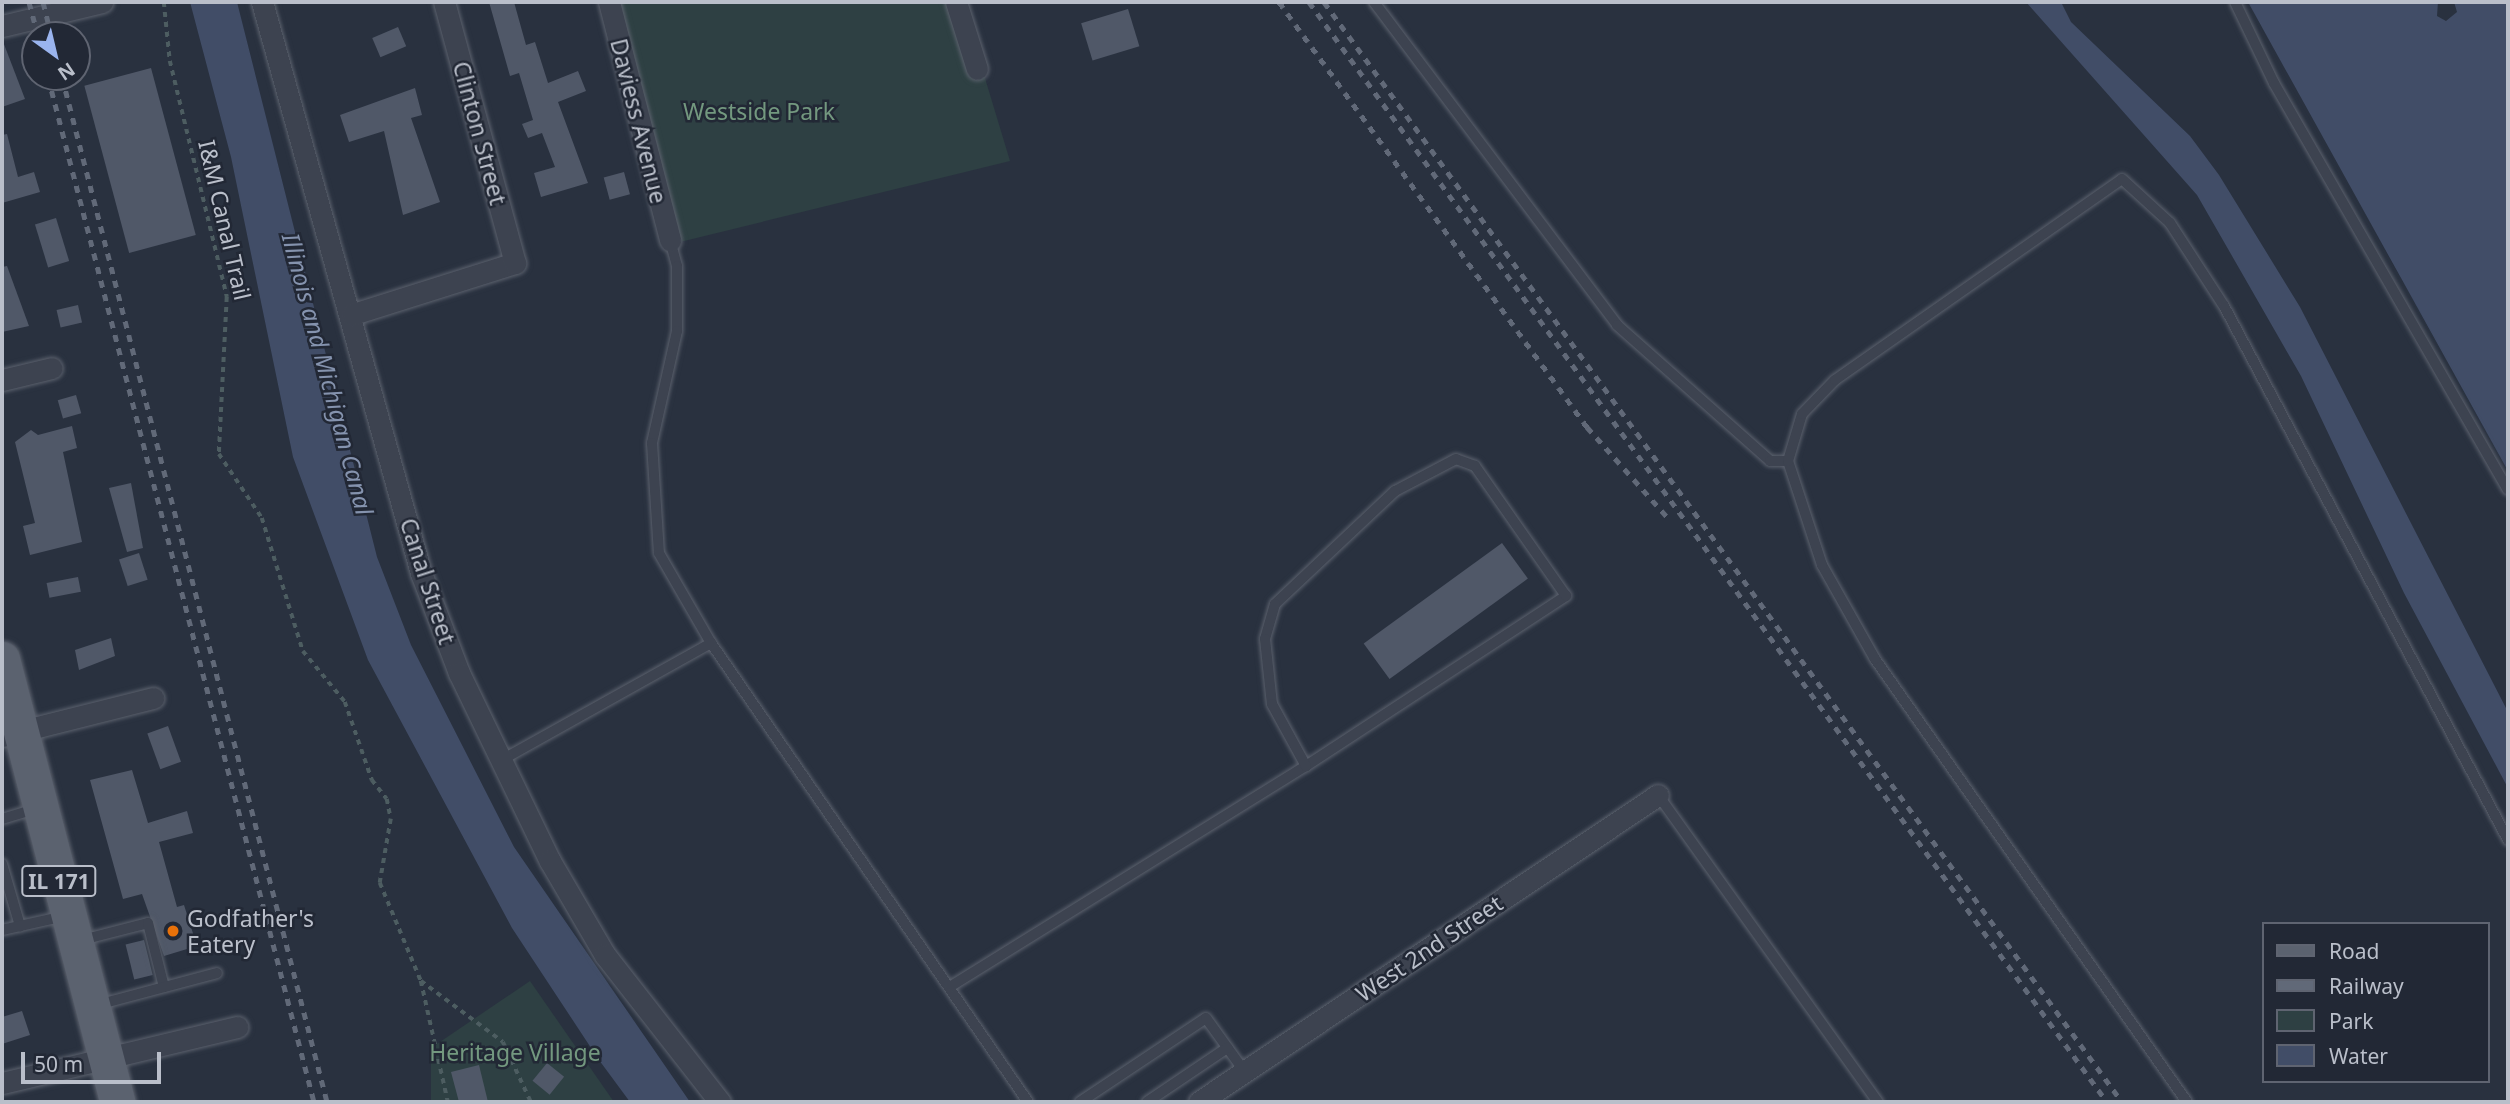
<!DOCTYPE html>
<style>
body{margin:0}
#map{position:relative;width:2510px;height:1104px;overflow:hidden;background:#29313f;font-family:"Noto Sans",sans-serif}
div>[style]{position:absolute}
[style*='--x']{left:calc(var(--x)*1px);top:calc(var(--y)*1px);width:calc(var(--w)*1px);rotate:calc(var(--a)*1deg)}
.green>*{inset:0;background:#2e4043}
.water>*{inset:0;background:#414d67}
.building>*{inset:0;background:#505868;transform-origin:0 0}
.path>*{height:3.5px;margin-top:-1.75px;transform-origin:0;background:repeating-linear-gradient(90deg,#4d5d61 0 5px,transparent 0 10px)}
.roads{filter:drop-shadow(0 0 2px #5b616d) drop-shadow(0 0 2px #5b616d)}
.service>*{height:10px;margin:-5px;padding:0 5px;transform-origin:5px;border-radius:5px;background:#3d4350}
.minor>*{height:21px;margin:-10.5px;padding:0 10.5px;transform-origin:10.5px;border-radius:10.5px;background:#3d4350}
.primary>*{height:35px;margin:-17.5px;padding:0 17.5px;transform-origin:17.5px;border-radius:17.5px;background:#5b626f}
.rail>*{height:5px;margin-top:-2.5px;transform-origin:0;background:repeating-linear-gradient(90deg,#616978 0 7px,transparent 0 14px)}
.dots>*{width:19px;height:19px;translate:-50% -50%;box-sizing:border-box;border:4px solid #222835;border-radius:50%}
span{translate:-50% -50%;white-space:nowrap;text-align:center;line-height:1.15;-webkit-text-stroke:5px #222835;paint-order:stroke}
.shield-label span{padding:2px 5px;background:#222835;border:2px solid;border-radius:5px;-webkit-text-stroke-width:0}
.shield-label{font-size:21px;color:#babfca;font-weight:700}
.park-label{font-size:23px;color:#73987f}
.street-label{font-size:23px;color:#babfca}
.poi-label{font-size:23px;color:#babfca}
.left{translate:0 -50%;text-align:left}
.water-label{font-size:24px;color:#8593ae;font-style:italic}
.frame{position:absolute;inset:0;border:4px solid #babfca;pointer-events:none}
.legend{position:absolute;left:2262px;top:922px;width:228px;height:161px;box-sizing:border-box;background:#222835;border:2px solid #5f6471;margin:0;padding:9px 12px;list-style:none;font-size:21px;color:#babfca}
.legend li{display:flex;align-items:center;gap:14px;height:35px}
.legend b{width:35px;border:2px solid #5f6471}
.north{position:absolute;left:21px;top:21px;width:70px;height:70px;box-sizing:border-box;background:#222835;border:2px solid #5f6471;border-radius:50%;rotate:146deg;font-size:19px;font-weight:700;line-height:28px;text-align:center;color:#babfca}
.north::after{content:'';display:block;margin:auto;width:24px;height:32px;background:#9ab4ee;clip-path:polygon(50% 0,100% 100%,50% 72%,0 100%)}
.scale{position:absolute;left:21px;top:1052px;width:140px;height:32px;box-sizing:border-box;border:4px solid #babfca;border-top:0;padding-left:9px;font-size:21px;line-height:24px;white-space:nowrap;color:#babfca;-webkit-text-stroke:5px #222835;paint-order:stroke}
</style>
<div id="map">
<div class="green">
<div style="clip-path:polygon(619px 2px,962px 2px,1010px 161px,680px 242px)"></div>
<div style="clip-path:polygon(530px 981px,614px 1102px,431px 1102px,431px 1048px)"></div>
</div>
<div class="water">
<div style="clip-path:polygon(190px 2px,237px 2px,377px 557px,411px 645px,514px 847px,690px 1102px,630px 1102px,599px 1060px,512px 928px,368px 660px,293px 457px,231px 157px)"></div>
<div style="clip-path:polygon(2026px 2px,2061px 2px,2071px 22px,2190px 136px,2219px 175px,2300px 307px,2508px 712px,2508px 788px,2404px 593px,2301px 376px,2197px 195px)"></div>
<div style="clip-path:polygon(2248px 2px,2438px 2px,2437px 16px,2446px 21px,2457px 12px,2454px 2px,2508px 2px,2508px 471px)"></div>
</div>
<div class="building">
<div style="clip-path:polygon(489px 2px,514px 2px,526px 45px,535px 42px,548px 83px,578px 71px,586px 91px,558px 102px,588px 183px,541px 197px,534px 173px,555px 167px,542px 133px,528px 138px,522px 124px,533px 120px,519px 73px,510px 76px)"></div>
<div style="left:1128px;top:9px;width:39px;height:49px;rotate:73deg"></div>
<div style="left:398px;top:27px;width:21px;height:28px;rotate:67deg"></div>
<div style="clip-path:polygon(2px 39px,25px 99px,2px 107px)"></div>
<div style="left:151px;top:68px;width:173px;height:69px;rotate:75deg"></div>
<div style="clip-path:polygon(415px 88px,422px 115px,411px 118px,440px 202px,403px 215px,384px 131px,349px 142px,340px 115px)"></div>
<div style="clip-path:polygon(7px 134px,18px 177px,34px 172px,40px 192px,2px 203px,2px 135px)"></div>
<div style="left:624px;top:172px;width:23px;height:21px;rotate:75deg"></div>
<div style="left:56px;top:218px;width:45px;height:22px;rotate:73deg"></div>
<div style="clip-path:polygon(7px 266px,29px 326px,2px 332px,2px 267px)"></div>
<div style="left:78px;top:305px;width:18px;height:22px;rotate:77deg"></div>
<div style="left:76px;top:395px;width:19px;height:19px;rotate:74deg"></div>
<div style="clip-path:polygon(72px 426px,77px 448px,63px 452px,82px 542px,30px 555px,23px 526px,35px 523px,15px 442px,31px 430px,38px 435px)"></div>
<div style="clip-path:polygon(131px 483px,143px 548px,127px 552px,109px 488px)"></div>
<div style="left:1502px;top:543px;width:44px;height:171px;rotate:54deg"></div>
<div style="left:139px;top:553px;width:28px;height:21px;rotate:72deg"></div>
<div style="left:78px;top:577px;width:15px;height:32px;rotate:79deg"></div>
<div style="clip-path:polygon(111px 638px,115px 656px,79px 670px,75px 650px)"></div>
<div style="left:168px;top:726px;width:38px;height:22px;rotate:70deg"></div>
<div style="clip-path:polygon(132px 770px,148px 823px,187px 811px,193px 833px,159px 842px,177px 907px,184px 905px,197px 946px,164px 956px,142px 894px,123px 899px,90px 780px)"></div>
<div style="left:144px;top:940px;width:36px;height:19px;rotate:76deg"></div>
<div style="clip-path:polygon(22px 1011px,30px 1035px,2px 1044px,2px 1017px)"></div>
<div style="left:547px;top:1063px;width:22px;height:23px;rotate:39deg"></div>
<div style="clip-path:polygon(479px 1065px,488px 1102px,459px 1102px,451px 1072px)"></div>
</div>
<div class="path">
<div style="--x:164;--y:2;--w:59;--a:84.2"></div>
<div style="--x:170;--y:61;--w:243;--a:76.4"></div>
<div style="--x:227;--y:297;--w:157;--a:92.9"></div>
<div style="--x:219;--y:454;--w:77;--a:56.1"></div>
<div style="--x:262;--y:518;--w:139;--a:72.9"></div>
<div style="--x:303;--y:651;--w:66;--a:50.5"></div>
<div style="--x:345;--y:702;--w:83;--a:70.9"></div>
<div style="--x:372;--y:780;--w:24;--a:52"></div>
<div style="--x:387;--y:799;--w:20;--a:79"></div>
<div style="--x:391;--y:819;--w:65;--a:99.8"></div>
<div style="--x:380;--y:883;--w:106;--a:67.3"></div>
<div style="--x:421;--y:981;--w:124;--a:77.4"></div>
<div style="--x:421;--y:981;--w:102;--a:36.6"></div>
<div style="--x:503;--y:1042;--w:66;--a:65"></div>
</div>
<div class="roads">
<div class="service">
<div style="--x:1374;--y:2;--w:404;--a:53"></div>
<div style="--x:1617;--y:325;--w:205;--a:41.6"></div>
<div style="--x:1770;--y:461;--w:18;--a:0"></div>
<div style="--x:2235;--y:2;--w:90;--a:64.3"></div>
<div style="--x:2274;--y:83;--w:469;--a:60.1"></div>
<div style="--x:670;--y:240;--w:27;--a:75"></div>
<div style="--x:677;--y:266;--w:65;--a:90"></div>
<div style="--x:677;--y:331;--w:115;--a:102.6"></div>
<div style="--x:652;--y:443;--w:110;--a:86.4"></div>
<div style="--x:659;--y:553;--w:104;--a:60"></div>
<div style="--x:711;--y:643;--w:558;--a:55.37"></div>
<div style="--x:500;--y:761;--w:242;--a:-29.2"></div>
<div style="--x:1658;--y:795;--w:378;--a:54.4"></div>
<div style="--x:2;--y:819;--w:37;--a:-17"></div>
<div style="--x:2;--y:864;--w:65;--a:73.8"></div>
<div style="--x:2;--y:930;--w:65;--a:-12.5"></div>
<div style="--x:78;--y:941;--w:72;--a:-14.4"></div>
<div style="--x:148;--y:923;--w:66;--a:76"></div>
<div style="--x:951;--y:986;--w:418;--a:-31.8"></div>
<div style="--x:1306;--y:766;--w:311;--a:-33.2"></div>
<div style="--x:1566;--y:596;--w:159;--a:-125"></div>
<div style="--x:1475;--y:466;--w:20;--a:-160"></div>
<div style="--x:1456;--y:459;--w:69;--a:152.3"></div>
<div style="--x:1395;--y:491;--w:165;--a:136.7"></div>
<div style="--x:1275;--y:604;--w:36;--a:106"></div>
<div style="--x:1265;--y:639;--w:65;--a:83.9"></div>
<div style="--x:1272;--y:704;--w:71;--a:61.3"></div>
<div style="--x:97;--y:1005;--w:124;--a:-14.9"></div>
<div style="--x:1080;--y:1102;--w:151;--a:-33.7"></div>
<div style="--x:1206;--y:1018;--w:67;--a:54.2"></div>
<div style="--x:1147;--y:1102;--w:97;--a:-34"></div>
<div style="--x:2187;--y:1102;--w:542;--a:-125.16"></div>
<div style="--x:1875;--y:659;--w:108;--a:-119.4"></div>
<div style="--x:1822;--y:565;--w:109;--a:-108.1"></div>
<div style="--x:1788;--y:461;--w:49;--a:-73.4"></div>
<div style="--x:1802;--y:414;--w:47;--a:-45.9"></div>
<div style="--x:1835;--y:380;--w:350;--a:-35"></div>
<div style="--x:2122;--y:179;--w:65;--a:42.5"></div>
<div style="--x:2170;--y:223;--w:99;--a:57"></div>
<div style="--x:2224;--y:306;--w:605;--a:61.99"></div>
</div>
<div class="minor">
<div style="--x:262;--y:2;--w:593;--a:74.44"></div>
<div style="--x:421;--y:573;--w:107;--a:69.2"></div>
<div style="--x:459;--y:673;--w:209;--a:64.2"></div>
<div style="--x:550;--y:861;--w:109;--a:59.7"></div>
<div style="--x:605;--y:955;--w:187;--a:52"></div>
<div style="--x:609;--y:2;--w:246;--a:75.6"></div>
<div style="--x:956;--y:2;--w:70;--a:72.6"></div>
<div style="--x:2;--y:26;--w:103;--a:-13.5"></div>
<div style="--x:353;--y:314;--w:170;--a:-17.5"></div>
<div style="--x:515;--y:263;--w:270;--a:-105.2"></div>
<div style="--x:2;--y:380;--w:51;--a:-13.5"></div>
<div style="--x:2;--y:736;--w:156;--a:-14.1"></div>
<div style="--x:2;--y:1083;--w:242;--a:-13.4"></div>
<div style="--x:1199;--y:1102;--w:552;--a:-33.78"></div>
</div>
<div class="primary">
<div style="--x:2;--y:659;--w:458;--a:75.4"></div>
</div>
</div>
<div class="rail">
<div style="--x:29;--y:2;--w:34;--a:75"></div>
<div style="--x:43;--y:2;--w:34;--a:76"></div>
<div style="--x:1279;--y:2;--w:525;--a:54.07"></div>
<div style="--x:1587;--y:427;--w:122;--a:48.3"></div>
<div style="--x:1309;--y:2;--w:1359;--a:54.04"></div>
<div style="--x:1324;--y:2;--w:1359;--a:54.04"></div>
<div style="--x:48;--y:77;--w:1059;--a:75.45"></div>
<div style="--x:62;--y:77;--w:1059;--a:75.5"></div>
</div>
<div class="dots">
<div style="left:173px;top:931px;background:#e8710a"></div>
</div>
<div class="shield-label">
<span style="left:59px;top:881px">IL 171</span>
</div>
<div class="park-label">
<span style="left:759px;top:111px">Westside Park</span>
<span style="left:515px;top:1052px">Heritage Village</span>
</div>
<div class="street-label">
<span style="left:639px;top:121px;rotate:76deg">Daviess Avenue</span>
<span style="left:480px;top:133px;rotate:75deg">Clinton Street</span>
<span style="left:225px;top:220px;rotate:77deg">I&amp;M Canal Trail</span>
<span style="left:428px;top:581px;rotate:72deg">Canal Street</span>
<span style="left:1429px;top:948px;rotate:-34deg">West 2nd Street</span>
</div>
<div class="poi-label">
<span class="left" style="left:187px;top:931px">Godfather's<br>Eatery</span>
</div>
<div class="water-label">
<span style="left:328px;top:374px;rotate:75deg">Illinois and Michigan Canal</span>
</div>
<div class="frame"></div>
<ul class="legend">
<li><b style="height:9px;background:#5b626f"></b>Road</li>
<li><b style="height:9px;background:#616978"></b>Railway</li>
<li><b style="height:19px;background:#2e4043"></b>Park</li>
<li><b style="height:19px;background:#414d67"></b>Water</li>
</ul>
<div class="north">N</div>
<div class="scale">50 m</div>
</div>
